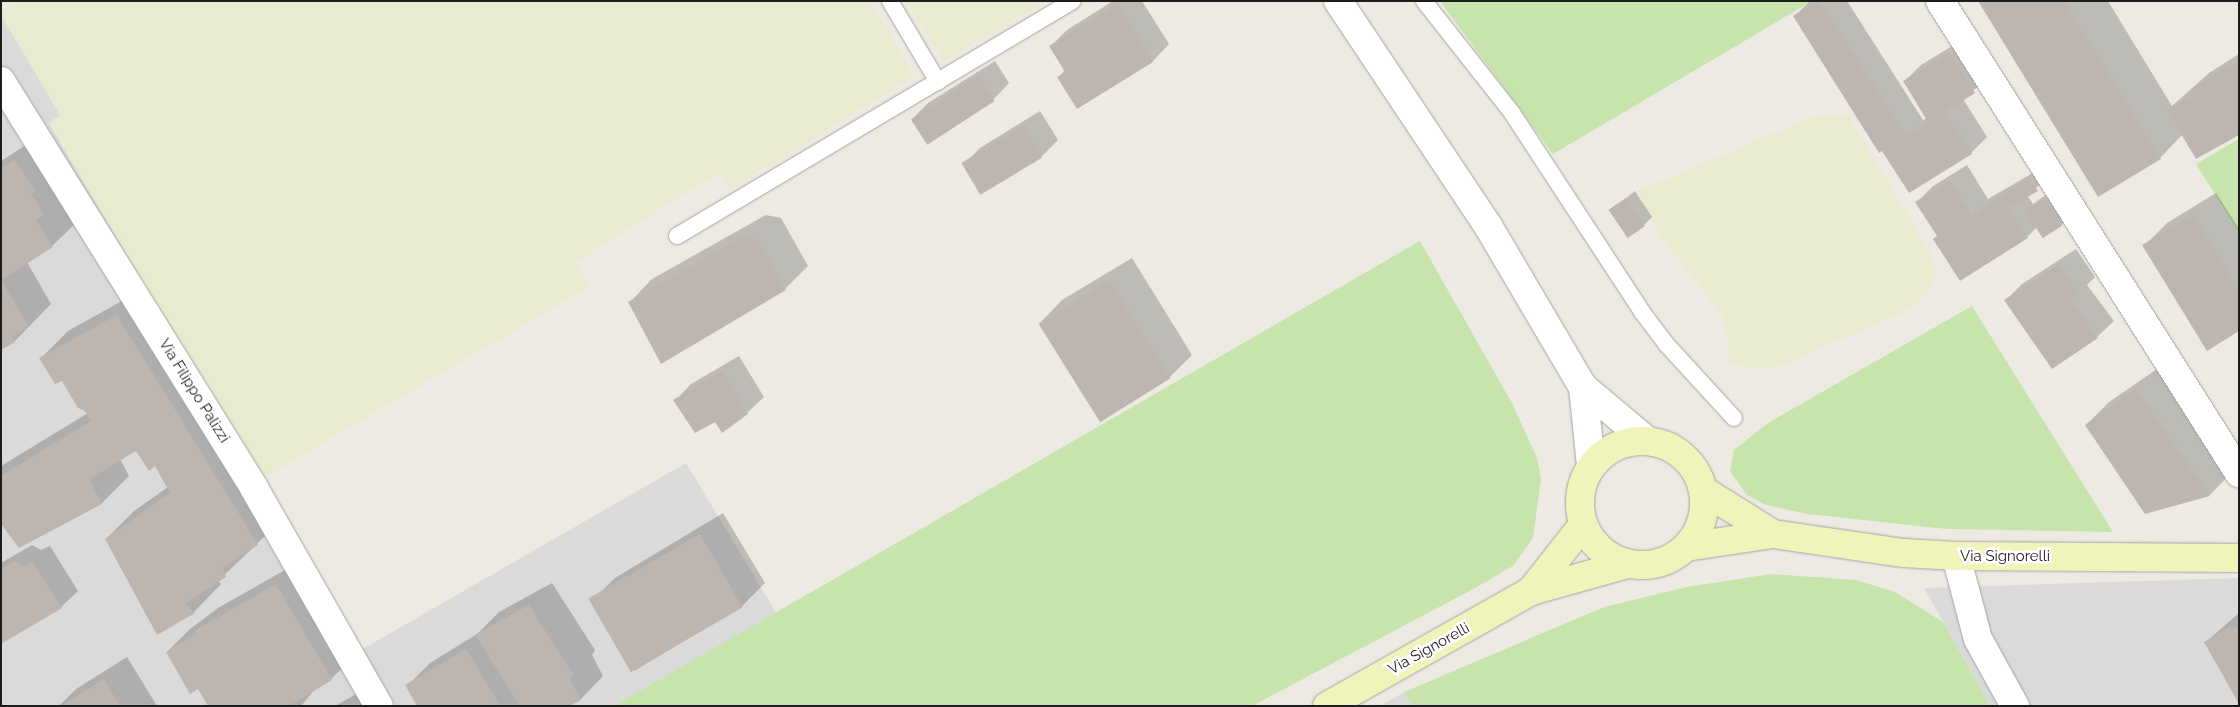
<!DOCTYPE html>
<style>
body{margin:0}
#map{position:relative;width:2240px;height:707px;overflow:hidden;background:#edeae3;font-family:Raleway,sans-serif}
div>[style]{position:absolute}
[style*='--x']{left:calc(var(--x)*1px);top:calc(var(--y)*1px);width:calc(var(--w)*1px);rotate:calc(var(--a)*1deg)}
.residential>*{inset:0;background:#dbdada}
.farmland>*{inset:0;background:#e8ebcf}
.grass>*{inset:0;background:#c7e4ac}
.shadow>*{inset:0;background:#0003}
.building>*{inset:0;background:#bdb6b0;transform-origin:0 0}
.roads{filter:drop-shadow(0 0 1px #a4a4a4) drop-shadow(0 0 1px #a4a4a4)}
.lane>*{height:16px;margin:-8px;padding:0 8px;transform-origin:8px;border-radius:8px;background:#fff}
.street>*{height:28px;margin:-14px;padding:0 14px;transform-origin:14px;border-radius:14px;background:#fff}
.secondary>*{height:28px;margin:-14px;padding:0 14px;transform-origin:14px;border-radius:14px;background:#f0f4ba}
.secondary>.ring{margin:-14px;padding:0;box-sizing:content-box;background:none;border:28px solid #f0f4ba;border-radius:50%}
span{translate:-50% -50%;white-space:nowrap;text-align:center;line-height:1.15;-webkit-text-stroke:5px #fff;paint-order:stroke}
.street-label{font-size:15px;color:#1d1d1d}
.frame{position:absolute;inset:0;border:2px solid #1d1d1d;pointer-events:none}
</style>
<div id="map">
<div class="residential">
<div style="clip-path:polygon(1px 15px,61px 116px,49px 123px,361px 650px,686px 463px,777px 614px,614px 706px,1px 706px)"></div>
<div style="clip-path:polygon(2239px 578px,2239px 706px,1990px 706px,1924px 588px)"></div>
<div style="clip-path:polygon(1404px 692px,1412px 706px,1380px 706px)"></div>
</div>
<div class="farmland">
<div style="clip-path:polygon(16px 1px,871px 1px,915px 76px,731px 189px,720px 172px,576px 262px,589px 287px,260px 480px,49px 123px,60px 115px,1px 15px,1px 10px)"></div>
<div style="clip-path:polygon(905px 1px,1046px 1px,944px 62px)"></div>
<div style="clip-path:polygon(1815px 116px,1849px 117px,1930px 251px,1937px 274px,1926px 295px,1906px 311px,1776px 368px,1751px 369px,1727px 363px,1727px 338px,1721px 314px,1660px 236px,1638px 191px)"></div>
</div>
<div class="grass">
<div style="clip-path:polygon(1440px 1px,1812px 1px,1553px 154px)"></div>
<div style="clip-path:polygon(2239px 139px,2239px 232px,2196px 164px)"></div>
<div style="clip-path:polygon(1420px 241px,1512px 403px,1537px 458px,1541px 478px,1533px 538px,1513px 566px,1477px 587px,1252px 706px,614px 706px)"></div>
<div style="clip-path:polygon(1972px 306px,2113px 532px,1947px 529px,1808px 514px,1766px 505px,1747px 495px,1730px 471px,1734px 450px,1768px 423px)"></div>
<div style="clip-path:polygon(1771px 574px,1856px 580px,1895px 592px,1943px 622px,1990px 706px,1412px 706px,1404px 692px,1604px 607px,1687px 587px)"></div>
</div>
<div class="shadow">
<div style="clip-path:polygon(1113px 1px,1142px 1px,1169px 44px,1153px 61px,1077px 107px,1059px 77px,1065px 70px,1051px 46px,1067px 30px)"></div>
<div style="clip-path:polygon(1810px 1px,1847px 1px,1923px 120px,1927px 118px,1905px 81px,1921px 65px,1967px 37px,1991px 76px,1963px 99px,1987px 137px,1971px 153px,1909px 191px,1795px 16px)"></div>
<div style="clip-path:polygon(1979px 1px,2108px 1px,2172px 106px,2209px 73px,2239px 54px,2239px 133px,2183px 134px,2160px 158px)"></div>
<div style="clip-path:polygon(995px 61px,1009px 83px,993px 100px,912px 119px,928px 103px)"></div>
<div style="clip-path:polygon(1040px 111px,1058px 140px,1041px 157px,981px 194px,964px 164px,980px 148px)"></div>
<div style="clip-path:polygon(37px 138px,75px 224px,52px 246px,27px 262px,51px 304px,15px 341px,1px 349px,1px 161px)"></div>
<div style="clip-path:polygon(1967px 165px,1988px 199px,2038px 170px,2045px 181px,2027px 195px,2033px 204px,2050px 196px,2033px 203px,2053px 191px,2069px 217px,2061px 225px,2037px 227px,2027px 237px,1938px 235px,1917px 202px,1933px 186px)"></div>
<div style="clip-path:polygon(1635px 191px,1652px 217px,1644px 225px,1611px 210px)"></div>
<div style="clip-path:polygon(2216px 193px,2239px 229px,2239px 329px,2144px 246px,2167px 223px)"></div>
<div style="clip-path:polygon(766px 215px,781px 218px,808px 266px,785px 289px,630px 302px,652px 279px)"></div>
<div style="clip-path:polygon(2076px 249px,2095px 277px,2087px 285px,2114px 321px,2097px 337px,2052px 367px,2006px 300px,2022px 284px)"></div>
<div style="clip-path:polygon(1132px 258px,1192px 355px,1169px 378px,1040px 323px,1062px 300px)"></div>
<div style="clip-path:polygon(145px 288px,285px 517px,218px 581px,221px 584px,194px 612px,157px 633px,106px 539px,134px 511px,168px 487px,156px 464px,136px 450px,120px 459px,129px 476px,102px 503px,19px 546px,1px 522px,1px 466px,88px 413px,63px 380px,41px 358px,68px 331px)"></div>
<div style="clip-path:polygon(739px 356px,764px 397px,747px 413px,715px 420px,675px 401px,691px 384px)"></div>
<div style="clip-path:polygon(2160px 367px,2232px 472px,2210px 495px,2146px 512px,2086px 425px,2109px 402px)"></div>
<div style="clip-path:polygon(723px 513px,765px 583px,742px 606px,634px 671px,592px 601px,615px 578px)"></div>
<div style="clip-path:polygon(32px 545px,41px 550px,50px 546px,78px 591px,61px 607px,1px 643px,1px 563px)"></div>
<div style="clip-path:polygon(299px 562px,354px 657px,331px 679px,315px 689px,301px 706px,209px 706px,199px 688px,167px 652px,190px 629px,218px 608px)"></div>
<div style="clip-path:polygon(552px 583px,595px 650px,592px 655px,603px 676px,581px 699px,568px 706px,419px 706px,407px 686px,430px 663px,477px 634px,499px 612px)"></div>
<div style="clip-path:polygon(2239px 613px,2239px 701px,2206px 642px)"></div>
<div style="clip-path:polygon(127px 657px,157px 706px,59px 706px,76px 689px)"></div>
<div style="clip-path:polygon(370px 686px,387px 706px,335px 706px)"></div>
</div>
<div class="building">
<div style="clip-path:polygon(1816px 1px,1820px 1px,1906px 136px,1928px 122px,1903px 81px,1950px 52px,1975px 93px,1945px 112px,1972px 154px,1909px 193px,1882px 151px,1879px 153px,1793px 16px)"></div>
<div style="clip-path:polygon(1978px 1px,2064px 1px,2161px 159px,2098px 197px)"></div>
<div style="clip-path:polygon(1118px 4px,1153px 62px,1077px 109px,1057px 77px,1065px 72px,1049px 46px)"></div>
<div style="clip-path:polygon(2239px 60px,2239px 135px,2196px 159px,2167px 110px,2194px 94px,2191px 89px)"></div>
<div style="left:978px;top:76px;width:30px;height:80px;rotate:57deg"></div>
<div style="left:1023px;top:126px;width:37px;height:72px;rotate:59deg"></div>
<div style="clip-path:polygon(14px 160px,36px 191px,31px 194px,44px 214px,36px 220px,53px 247px,1px 280px,1px 168px)"></div>
<div style="clip-path:polygon(2029px 178px,2038px 191px,2009px 208px,2028px 238px,1960px 281px,1933px 239px,1937px 236px,1915px 202px,1950px 181px,1972px 215px)"></div>
<div style="left:1626px;top:198px;width:34px;height:21px;rotate:56deg"></div>
<div style="left:2044px;top:198px;width:33px;height:23px;rotate:57deg"></div>
<div style="clip-path:polygon(2193px 214px,2239px 289px,2239px 331px,2207px 351px,2142px 245px)"></div>
<div style="clip-path:polygon(743px 237px,758px 240px,786px 290px,661px 364px,628px 302px)"></div>
<div style="clip-path:polygon(2059px 264px,2080px 295px,2070px 299px,2098px 338px,2052px 369px,2004px 300px)"></div>
<div style="clip-path:polygon(1px 280px,29px 327px,12px 337px,15px 342px,1px 350px)"></div>
<div style="left:1109px;top:280px;width:116px;height:83px;rotate:58deg"></div>
<div style="clip-path:polygon(117px 315px,258px 545px,223px 568px,226px 577px,185px 604px,195px 613px,157px 635px,105px 539px,170px 493px,155px 466px,149px 471px,136px 451px,89px 479px,102px 504px,19px 548px,1px 524px,1px 476px,91px 421px,85px 411px,78px 408px,62px 381px,55px 384px,39px 358px)"></div>
<div style="clip-path:polygon(722px 371px,748px 414px,722px 433px,715px 422px,695px 433px,673px 400px)"></div>
<div style="clip-path:polygon(2136px 389px,2210px 496px,2145px 514px,2085px 425px)"></div>
<div style="left:700px;top:534px;width:85px;height:129px;rotate:60deg"></div>
<div style="clip-path:polygon(15px 561px,24px 566px,33px 562px,62px 608px,1px 644px,1px 569px)"></div>
<div style="clip-path:polygon(276px 584px,332px 680px,289px 706px,208px 706px,198px 689px,190px 694px,166px 652px,196px 634px,194px 631px)"></div>
<div style="clip-path:polygon(529px 605px,573px 674px,570px 679px,581px 700px,570px 706px,520px 706px,475px 635px)"></div>
<div style="clip-path:polygon(2230px 627px,2239px 628px,2239px 704px,2204px 642px)"></div>
<div style="clip-path:polygon(466px 649px,500px 706px,417px 706px,405px 685px)"></div>
<div style="clip-path:polygon(104px 679px,120px 706px,61px 706px)"></div>
</div>
<div class="roads">
<div class="lane">
<div style="--x:890;--y:1;--w:94;--a:59.3"></div>
<div style="--x:1424;--y:1;--w:142;--a:51.8"></div>
<div style="--x:1512;--y:113;--w:238;--a:56.8"></div>
<div style="--x:1642;--y:312;--w:41;--a:52.9"></div>
<div style="--x:1667;--y:345;--w:99;--a:47.5"></div>
<div style="--x:677;--y:236;--w:460;--a:-30.7"></div>
</div>
<div class="street">
<div style="--x:1338;--y:1;--w:270;--a:56.3"></div>
<div style="--x:1488;--y:226;--w:187;--a:59.5"></div>
<div style="--x:1583;--y:387;--w:82;--a:40.1"></div>
<div style="--x:1940;--y:1;--w:559;--a:57.65"></div>
<div style="--x:1;--y:81;--w:479;--a:58.1"></div>
<div style="--x:254;--y:488;--w:251;--a:60.2"></div>
<div style="--x:1583;--y:387;--w:79;--a:84.2"></div>
<div style="--x:1956;--y:556;--w:86;--a:75.2"></div>
<div style="--x:1978;--y:639;--w:77;--a:61.1"></div>
</div>
<div class="secondary">
<div class="ring" style="left:1580px;top:441px;width:96px;height:96px"></div>
<div style="--x:1704;--y:491;--w:81;--a:31.9"></div>
<div style="--x:1686;--y:547;--w:88;--a:-8.5"></div>
<div style="--x:1773;--y:534;--w:132;--a:8.3"></div>
<div style="--x:1904;--y:553;--w:52;--a:3.3"></div>
<div style="--x:1956;--y:556;--w:283;--a:0.4"></div>
<div style="--x:1531;--y:591;--w:84;--a:-51.8"></div>
<div style="--x:1327;--y:706;--w:234;--a:-29.4"></div>
<div style="--x:1531;--y:591;--w:101;--a:-15.6"></div>
</div>
</div>
<div class="street-label">
<span style="left:194px;top:391px;rotate:58deg">Via Filippo Palizzi</span>
<span style="left:2005px;top:557px">Via Signorelli</span>
<span style="left:1429px;top:649px;rotate:-29deg">Via Signorelli</span>
</div>
<div class="frame"></div>
</div>
